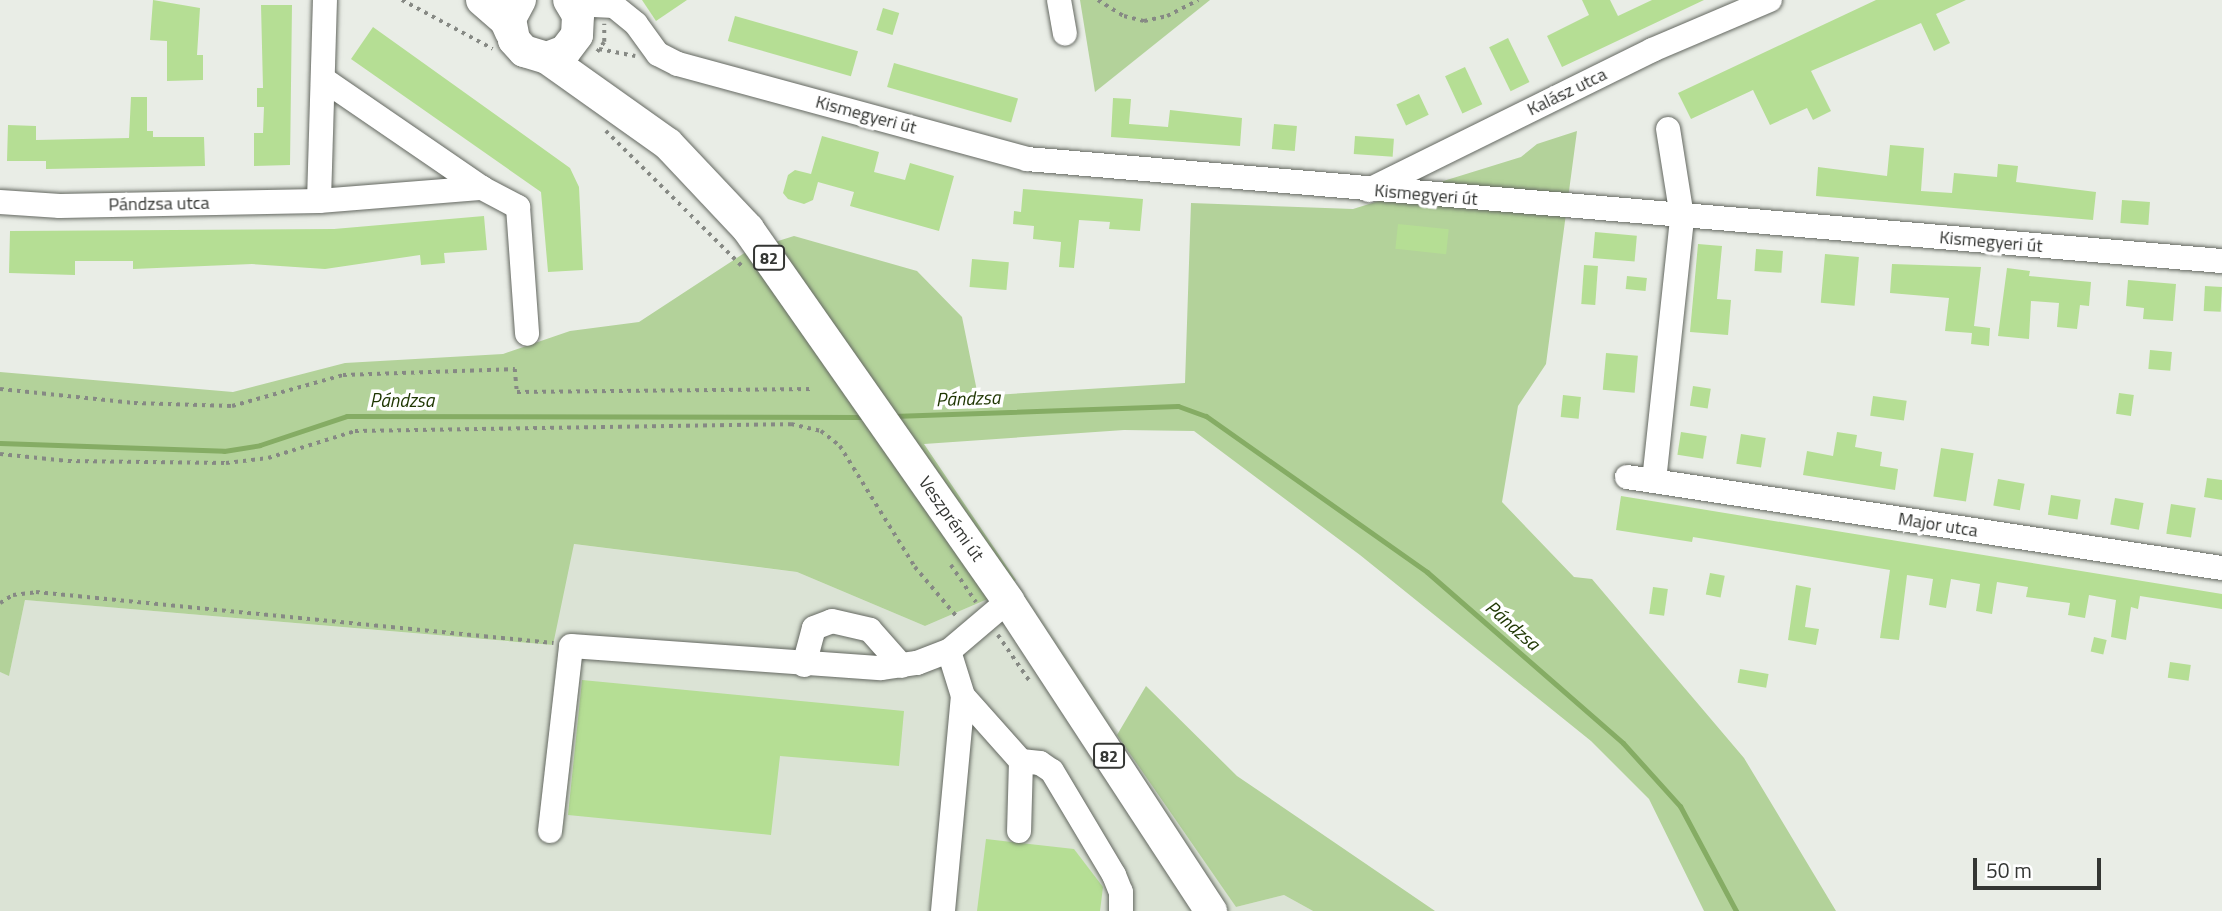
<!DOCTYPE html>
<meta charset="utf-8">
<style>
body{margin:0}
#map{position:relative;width:2222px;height:911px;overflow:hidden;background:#e9ede6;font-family:"Titillium Web",sans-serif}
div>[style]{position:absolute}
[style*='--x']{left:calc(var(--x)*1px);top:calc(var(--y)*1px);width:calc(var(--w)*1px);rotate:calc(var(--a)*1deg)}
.built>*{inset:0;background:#dbe3d5}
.green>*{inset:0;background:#b3d29a}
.stream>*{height:5px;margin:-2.5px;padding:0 2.5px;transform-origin:2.5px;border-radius:2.5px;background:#85ac64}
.building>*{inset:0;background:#b5de94;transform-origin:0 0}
.path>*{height:3.5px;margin-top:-1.75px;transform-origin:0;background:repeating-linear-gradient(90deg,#868984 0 3.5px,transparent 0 8.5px)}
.roads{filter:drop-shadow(0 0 2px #646861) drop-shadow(0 0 2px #646861)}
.minor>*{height:24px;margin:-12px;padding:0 12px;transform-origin:12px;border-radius:12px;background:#fff}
.major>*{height:32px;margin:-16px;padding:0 16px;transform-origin:16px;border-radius:16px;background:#fff}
span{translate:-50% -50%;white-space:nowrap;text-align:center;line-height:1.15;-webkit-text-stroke:7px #fff;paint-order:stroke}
.shield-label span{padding:2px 5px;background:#fff;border:2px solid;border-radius:5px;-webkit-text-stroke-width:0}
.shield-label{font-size:16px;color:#343633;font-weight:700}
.street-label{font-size:18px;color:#343633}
.water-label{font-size:19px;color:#1e3601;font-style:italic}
.scale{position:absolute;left:1973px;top:858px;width:128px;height:32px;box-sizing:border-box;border:4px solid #343633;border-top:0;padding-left:9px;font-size:21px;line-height:24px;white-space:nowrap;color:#343633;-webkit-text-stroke:5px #fff;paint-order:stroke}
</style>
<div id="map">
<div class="built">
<div style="clip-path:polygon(573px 544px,797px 572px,925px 626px,990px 598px,1016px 580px,1236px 907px,1284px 895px,1313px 911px,0 911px,0 672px,9px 675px,25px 600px,552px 645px)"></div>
</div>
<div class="green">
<div style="clip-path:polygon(1080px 0,1210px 0,1095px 92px)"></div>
<div style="clip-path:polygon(1577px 131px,1546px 364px,1518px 406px,1502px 502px,1574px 577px,1592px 579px,1744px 758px,1836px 911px,1704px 911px,1649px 799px,1591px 741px,1360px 555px,1194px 431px,1124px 430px,924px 444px,1016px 580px,990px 598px,925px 626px,797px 572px,574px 544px,553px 645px,25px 600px,9px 676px,0 672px,0 372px,233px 392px,345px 363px,503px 354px,570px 331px,639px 322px,749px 250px,794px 236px,917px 271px,962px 317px,978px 396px,1185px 383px,1191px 203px,1353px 209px,1521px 157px,1537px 144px)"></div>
<div style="clip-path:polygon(1146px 686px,1237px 776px,1435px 911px,1313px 911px,1284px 895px,1236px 907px,1117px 735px)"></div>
</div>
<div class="stream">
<div style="--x:893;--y:416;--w:285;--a:-2"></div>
<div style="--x:1178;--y:406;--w:30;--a:20"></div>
<div style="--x:1206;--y:416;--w:271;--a:35.2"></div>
<div style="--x:1427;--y:572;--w:260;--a:41.1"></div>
<div style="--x:1623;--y:743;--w:85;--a:47.9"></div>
<div style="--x:1680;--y:806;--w:119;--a:61.9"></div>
<div style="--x:0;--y:443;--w:224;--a:2"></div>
<div style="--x:224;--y:451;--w:36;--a:-9"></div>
<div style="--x:260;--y:445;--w:92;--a:-18.4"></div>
<div style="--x:347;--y:416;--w:518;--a:0.11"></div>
</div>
<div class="building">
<div style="clip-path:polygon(153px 0,200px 8px,197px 55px,203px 55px,203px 80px,167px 81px,167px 41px,150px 40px)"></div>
<div style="clip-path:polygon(642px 0,687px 0,656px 21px)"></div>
<div style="clip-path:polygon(1582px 0,1610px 0,1618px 16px,1652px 0,1704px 0,1562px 67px,1547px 36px,1589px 15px)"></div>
<div style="clip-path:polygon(1876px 0,1966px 0,1936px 14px,1950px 43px,1934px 51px,1921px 23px,1811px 71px,1831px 111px,1813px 120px,1807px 108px,1770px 125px,1753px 90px,1691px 119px,1678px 93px)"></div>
<div style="clip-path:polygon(261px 5px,292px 5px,290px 165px,254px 166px,254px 133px,263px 133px,264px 107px,257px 107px,257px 88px,263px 88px)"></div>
<div style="left:883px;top:8px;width:17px;height:23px;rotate:17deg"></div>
<div style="left:735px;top:16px;width:128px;height:26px;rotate:16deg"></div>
<div style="clip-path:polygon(373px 27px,570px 168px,579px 187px,583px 270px,548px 272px,541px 192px,351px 59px)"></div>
<div style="left:1508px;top:38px;width:49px;height:21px;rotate:64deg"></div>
<div style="left:894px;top:63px;width:129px;height:25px;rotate:16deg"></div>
<div style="left:1465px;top:67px;width:41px;height:22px;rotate:65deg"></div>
<div style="left:1419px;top:94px;width:23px;height:25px;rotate:65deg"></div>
<div style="clip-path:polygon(131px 97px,147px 97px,147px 131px,153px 131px,153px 137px,204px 137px,205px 166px,46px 169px,46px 161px,7px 161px,8px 125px,36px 126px,36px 140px,129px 138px)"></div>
<div style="clip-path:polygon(1113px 98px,1131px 99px,1129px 124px,1168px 127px,1170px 110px,1242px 118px,1240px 146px,1111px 137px)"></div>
<div style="left:1274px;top:124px;width:23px;height:25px;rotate:5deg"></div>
<div style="clip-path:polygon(822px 136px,879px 152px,874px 172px,905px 180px,910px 163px,954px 176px,939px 231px,850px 206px,854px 192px,818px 182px,813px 200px,804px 204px,788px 199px,783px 193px,788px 175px,795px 170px,811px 174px)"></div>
<div style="left:1355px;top:136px;width:39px;height:18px;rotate:4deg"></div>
<div style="clip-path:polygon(1890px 145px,1924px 148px,1921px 191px,1952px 193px,1954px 173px,1997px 177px,1998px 164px,2018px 166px,2016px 182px,2096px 192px,2093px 220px,1816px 196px,1818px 167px,1887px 176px)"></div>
<div style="clip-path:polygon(1023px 189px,1143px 199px,1140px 231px,1109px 229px,1110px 222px,1079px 220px,1074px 268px,1059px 267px,1061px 242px,1033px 239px,1034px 226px,1013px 224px,1014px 211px,1021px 212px)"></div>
<div style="left:2122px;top:200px;width:28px;height:23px;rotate:4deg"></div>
<div style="clip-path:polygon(484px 216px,487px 250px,444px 253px,445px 263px,421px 265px,420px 255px,325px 269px,252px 264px,133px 269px,133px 261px,75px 261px,75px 275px,9px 273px,10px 231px,334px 229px)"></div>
<div style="left:1398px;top:224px;width:51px;height:25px;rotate:6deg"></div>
<div style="left:1595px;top:232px;width:42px;height:26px;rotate:5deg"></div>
<div style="clip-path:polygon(1698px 244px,1722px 246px,1717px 299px,1731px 300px,1728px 335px,1690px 332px)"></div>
<div style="left:1756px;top:249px;width:27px;height:22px;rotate:4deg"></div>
<div style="left:1825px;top:254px;width:34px;height:49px;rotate:5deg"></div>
<div style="left:972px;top:259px;width:37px;height:28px;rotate:5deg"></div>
<div style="clip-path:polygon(1892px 264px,1981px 267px,1974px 326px,1990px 328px,1989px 346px,1971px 344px,1972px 333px,1945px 331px,1949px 298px,1890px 293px)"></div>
<div style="left:1584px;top:265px;width:14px;height:39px;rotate:4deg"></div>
<div style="clip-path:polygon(2007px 268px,2030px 271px,2029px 276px,2091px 282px,2089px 306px,2080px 305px,2077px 329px,2057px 327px,2059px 303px,2031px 301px,2029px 339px,1998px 336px)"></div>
<div style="left:1627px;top:276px;width:20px;height:13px;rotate:6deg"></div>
<div style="clip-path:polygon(2128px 280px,2176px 284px,2173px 321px,2143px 319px,2144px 308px,2126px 306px)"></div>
<div style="left:2205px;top:286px;width:17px;height:25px;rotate:3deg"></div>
<div style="left:2150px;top:350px;width:22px;height:19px;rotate:5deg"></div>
<div style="left:1606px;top:353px;width:32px;height:37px;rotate:5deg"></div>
<div style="left:1693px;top:386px;width:18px;height:20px;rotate:9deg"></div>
<div style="left:2119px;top:393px;width:15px;height:21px;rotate:8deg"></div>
<div style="left:1563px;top:395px;width:18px;height:22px;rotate:6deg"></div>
<div style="left:1873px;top:396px;width:34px;height:20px;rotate:8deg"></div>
<div style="left:1681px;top:432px;width:26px;height:23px;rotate:9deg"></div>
<div style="clip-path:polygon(1837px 432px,1857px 435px,1855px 447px,1882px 452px,1880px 466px,1898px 469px,1895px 490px,1803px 475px,1807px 451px,1833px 456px)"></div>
<div style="left:1741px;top:434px;width:25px;height:30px;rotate:9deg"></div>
<div style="left:1941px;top:448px;width:33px;height:49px;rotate:9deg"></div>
<div style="clip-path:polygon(2207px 478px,2222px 480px,2222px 500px,2204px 497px)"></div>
<div style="left:1998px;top:479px;width:27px;height:27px;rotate:10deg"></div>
<div style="left:2051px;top:495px;width:30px;height:20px;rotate:9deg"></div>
<div style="clip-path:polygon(1621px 496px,2222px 594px,2222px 609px,2140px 596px,2138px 609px,2131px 607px,2126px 640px,2111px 637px,2116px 600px,2089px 595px,2085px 618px,2068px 615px,2070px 603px,2026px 597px,2028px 587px,1997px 582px,1992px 614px,1976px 611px,1980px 584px,1951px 579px,1946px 608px,1929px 605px,1933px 579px,1907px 575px,1899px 640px,1880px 638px,1890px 570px,1693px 537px,1692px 542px,1616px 530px)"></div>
<div style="left:2115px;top:498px;width:29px;height:27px;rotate:10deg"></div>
<div style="left:2171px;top:504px;width:25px;height:30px;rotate:9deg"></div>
<div style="left:1710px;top:573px;width:15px;height:22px;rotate:11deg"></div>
<div style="clip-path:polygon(1796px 585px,1811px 588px,1805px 627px,1819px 629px,1816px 645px,1788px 640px)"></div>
<div style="left:1653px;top:587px;width:15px;height:27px;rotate:8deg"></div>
<div style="left:2094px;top:637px;width:13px;height:15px;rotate:13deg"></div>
<div style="left:2170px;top:662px;width:21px;height:16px;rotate:8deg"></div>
<div style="left:1740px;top:669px;width:29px;height:14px;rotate:10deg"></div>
<div style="clip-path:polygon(582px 680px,904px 711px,899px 766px,780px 756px,771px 835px,568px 815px)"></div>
<div style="clip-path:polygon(986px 839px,1074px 849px,1103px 887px,1100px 911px,977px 911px)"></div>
</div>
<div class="path">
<div style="--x:402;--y:0;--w:103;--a:28.3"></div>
<div style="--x:1098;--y:0;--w:31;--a:32"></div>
<div style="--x:1124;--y:16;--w:21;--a:14"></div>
<div style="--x:1144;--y:21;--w:24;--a:-12"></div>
<div style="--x:1167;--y:16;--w:35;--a:-27"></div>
<div style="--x:599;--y:49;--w:37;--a:11"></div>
<div style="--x:597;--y:52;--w:12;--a:-55"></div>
<div style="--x:604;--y:42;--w:18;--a:-90"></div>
<div style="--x:606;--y:131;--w:192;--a:44.8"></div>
<div style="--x:0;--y:389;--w:135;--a:6"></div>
<div style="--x:134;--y:403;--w:98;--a:1.8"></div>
<div style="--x:232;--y:406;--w:115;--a:-15.6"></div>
<div style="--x:343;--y:375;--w:172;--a:-2"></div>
<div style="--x:515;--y:369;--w:23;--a:85"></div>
<div style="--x:517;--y:392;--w:297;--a:-0.6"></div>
<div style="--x:0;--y:454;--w:68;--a:5.9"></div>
<div style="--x:68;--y:461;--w:158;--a:0.7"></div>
<div style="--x:226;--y:463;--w:42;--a:-6.8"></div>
<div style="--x:268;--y:458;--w:91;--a:-17.2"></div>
<div style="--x:355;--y:431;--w:436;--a:-0.9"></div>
<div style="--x:791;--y:424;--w:31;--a:13"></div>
<div style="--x:821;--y:431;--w:24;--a:38"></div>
<div style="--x:840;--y:446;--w:142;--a:58.2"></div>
<div style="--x:915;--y:567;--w:67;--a:49.9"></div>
<div style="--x:951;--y:565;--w:45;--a:56"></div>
<div style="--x:0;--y:603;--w:15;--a:-32"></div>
<div style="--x:13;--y:595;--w:23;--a:-7"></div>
<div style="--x:36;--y:592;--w:520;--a:5.63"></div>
<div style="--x:998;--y:635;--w:58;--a:55.5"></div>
</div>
<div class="roads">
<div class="minor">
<div style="--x:1059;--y:0;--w:34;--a:80"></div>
<div style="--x:573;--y:4;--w:41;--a:2.8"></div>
<div style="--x:614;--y:6;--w:28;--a:39"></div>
<div style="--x:636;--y:24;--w:37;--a:54"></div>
<div style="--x:658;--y:54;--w:22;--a:27"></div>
<div style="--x:678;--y:64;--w:362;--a:15.2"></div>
<div style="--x:1027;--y:159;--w:1199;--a:4.88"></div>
<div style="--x:323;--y:79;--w:193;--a:34.4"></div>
<div style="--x:482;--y:188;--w:41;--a:27.8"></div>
<div style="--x:518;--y:207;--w:127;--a:85.9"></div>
<div style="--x:1369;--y:190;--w:316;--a:-26.3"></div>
<div style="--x:1652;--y:50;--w:128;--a:-23"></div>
<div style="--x:319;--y:201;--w:201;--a:-88.3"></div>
<div style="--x:0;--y:202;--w:60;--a:3.8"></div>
<div style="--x:60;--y:206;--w:259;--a:-1.1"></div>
<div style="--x:319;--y:201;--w:164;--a:-4.6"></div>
<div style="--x:1627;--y:477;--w:602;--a:8.7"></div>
<div style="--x:1654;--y:481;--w:265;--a:-83.9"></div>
<div style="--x:1682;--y:217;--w:89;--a:-99"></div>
<div style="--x:949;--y:651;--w:47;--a:72.7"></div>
<div style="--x:963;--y:696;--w:87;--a:48.3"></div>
<div style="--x:1021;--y:761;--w:70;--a:91.6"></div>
<div style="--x:804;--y:665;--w:38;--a:-75"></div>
<div style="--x:814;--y:628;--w:19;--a:-21"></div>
<div style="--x:832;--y:621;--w:39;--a:13"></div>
<div style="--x:870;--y:630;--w:48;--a:48.4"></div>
<div style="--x:1021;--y:761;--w:19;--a:6"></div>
<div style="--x:1040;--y:763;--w:14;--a:34"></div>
<div style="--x:1052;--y:771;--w:121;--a:59.2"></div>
<div style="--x:1114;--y:875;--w:18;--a:68"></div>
<div style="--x:1121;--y:892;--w:19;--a:90"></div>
<div style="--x:550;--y:831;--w:186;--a:-83.5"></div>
<div style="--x:571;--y:646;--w:311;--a:4.1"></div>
<div style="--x:881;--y:668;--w:36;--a:-8"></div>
<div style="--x:917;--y:663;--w:34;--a:-21"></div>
<div style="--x:949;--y:651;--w:77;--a:-40.3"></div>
<div style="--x:943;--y:911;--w:216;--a:-84.7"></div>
</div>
<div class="major">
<div style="--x:482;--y:0;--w:32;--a:41"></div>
<div style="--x:506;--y:21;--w:12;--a:66"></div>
<div style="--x:520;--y:0;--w:21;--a:118"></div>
<div style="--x:510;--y:19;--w:21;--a:79"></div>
<div style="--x:514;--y:40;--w:15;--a:48"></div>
<div style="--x:524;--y:51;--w:24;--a:17"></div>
<div style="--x:547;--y:58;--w:19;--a:-21"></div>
<div style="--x:565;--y:51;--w:20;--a:-53"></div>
<div style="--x:577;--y:35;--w:20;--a:-87"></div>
<div style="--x:578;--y:15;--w:17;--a:-121"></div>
<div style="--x:547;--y:58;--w:148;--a:35.4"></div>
<div style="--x:668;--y:144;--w:117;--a:46.7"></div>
<div style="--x:748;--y:229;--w:454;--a:55"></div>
<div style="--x:1008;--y:601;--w:371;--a:56.8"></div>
</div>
</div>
<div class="shield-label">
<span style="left:769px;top:258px">82</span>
<span style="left:1109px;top:756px">82</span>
</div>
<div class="street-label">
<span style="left:1567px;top:92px;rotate:-26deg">Kalász utca</span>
<span style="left:866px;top:115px;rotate:15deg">Kismegyeri út</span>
<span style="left:1426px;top:195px;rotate:5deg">Kismegyeri út</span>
<span style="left:159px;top:204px;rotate:-1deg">Pándzsa utca</span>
<span style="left:1991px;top:242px;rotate:5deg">Kismegyeri út</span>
<span style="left:951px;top:519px;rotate:55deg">Veszprémi út</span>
<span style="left:1938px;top:525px;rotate:9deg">Major utca</span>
</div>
<div class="water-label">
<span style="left:968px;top:398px;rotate:-2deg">Pándzsa</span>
<span style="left:402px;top:400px">Pándzsa</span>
<span style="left:1513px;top:625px;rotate:41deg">Pándzsa</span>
</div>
<div class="scale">50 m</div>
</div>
